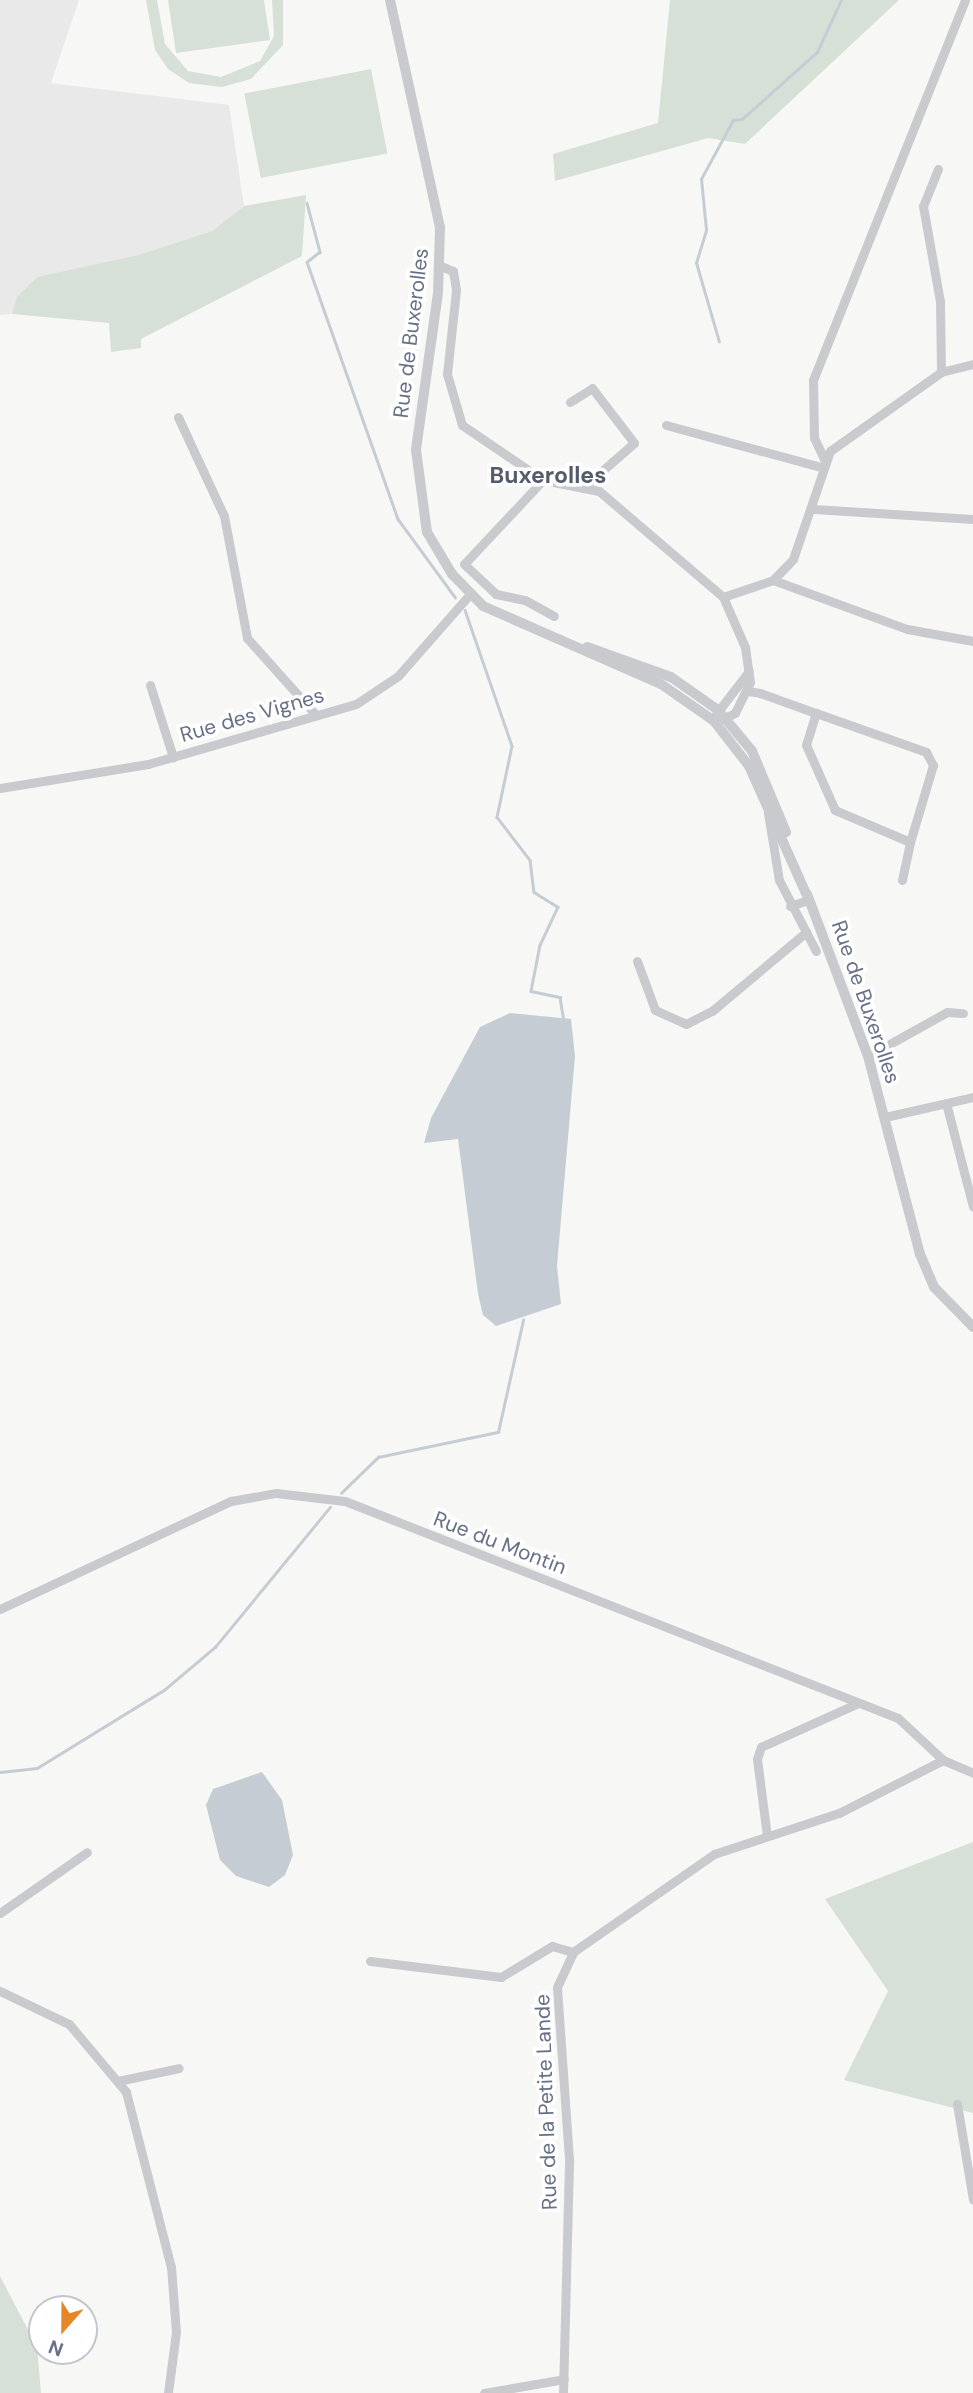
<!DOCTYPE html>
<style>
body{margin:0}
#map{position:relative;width:973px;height:2393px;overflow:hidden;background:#f7f8f5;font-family:"DM Sans",sans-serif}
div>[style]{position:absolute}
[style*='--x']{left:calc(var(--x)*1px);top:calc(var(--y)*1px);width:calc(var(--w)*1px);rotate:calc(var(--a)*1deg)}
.built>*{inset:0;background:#e8e9e8}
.green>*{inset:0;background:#d7e0d6;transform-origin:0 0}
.water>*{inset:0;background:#c6ccd3}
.stream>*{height:2.5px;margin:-1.25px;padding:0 1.25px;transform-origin:1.25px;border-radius:1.25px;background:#c6ccd3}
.minor>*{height:9px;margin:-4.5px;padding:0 4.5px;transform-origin:4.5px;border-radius:4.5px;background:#c8cace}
.tertiary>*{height:10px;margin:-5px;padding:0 5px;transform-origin:5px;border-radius:5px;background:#c8cace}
span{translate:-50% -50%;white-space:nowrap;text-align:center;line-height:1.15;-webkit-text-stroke:7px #fff;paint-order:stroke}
.street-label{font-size:21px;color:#667087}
.neighbourhood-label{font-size:23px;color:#545b6b;font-weight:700}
.north{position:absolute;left:28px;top:2295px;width:70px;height:70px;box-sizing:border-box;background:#fff;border:2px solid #c2c6cf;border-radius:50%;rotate:201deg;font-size:19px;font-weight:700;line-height:28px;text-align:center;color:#667087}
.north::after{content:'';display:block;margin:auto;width:24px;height:32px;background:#e78626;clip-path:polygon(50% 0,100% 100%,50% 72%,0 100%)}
</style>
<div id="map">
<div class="built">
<div style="clip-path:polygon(0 0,79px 0,51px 83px,229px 105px,244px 206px,212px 231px,17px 297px,12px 314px,0 315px)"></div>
</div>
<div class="green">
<div style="clip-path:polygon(146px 0,157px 0,165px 44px,188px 71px,221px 77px,260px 61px,274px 36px,272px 0,283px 0,283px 45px,251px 79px,222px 87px,189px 83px,168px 69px,155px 50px)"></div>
<div style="clip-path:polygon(168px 0,264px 0,270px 40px,176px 53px)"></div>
<div style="clip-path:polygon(670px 0,899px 0,745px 144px,708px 138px,555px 181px,553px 154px,658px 123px)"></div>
<div style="left:371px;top:69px;width:86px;height:129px;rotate:79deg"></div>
<div style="clip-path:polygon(306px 195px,302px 256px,141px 339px,141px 348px,111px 352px,109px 323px,12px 314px,17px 297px,37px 277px,139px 255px,212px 231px,244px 206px)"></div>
<div style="clip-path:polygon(973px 1842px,973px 2113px,844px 2080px,888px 1991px,825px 1899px)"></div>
<div style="clip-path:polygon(0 2276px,37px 2347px,41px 2393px,0 2393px)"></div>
</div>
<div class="water">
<div style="clip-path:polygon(510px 1013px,571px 1019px,575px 1056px,557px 1266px,561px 1304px,496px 1326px,483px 1315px,478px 1294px,458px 1139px,424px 1143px,431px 1118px,480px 1027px)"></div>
<div style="clip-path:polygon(262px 1772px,282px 1800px,293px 1855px,285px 1875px,269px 1887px,236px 1876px,220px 1860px,206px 1805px,213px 1789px)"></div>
</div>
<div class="stream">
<div style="--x:307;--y:203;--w:51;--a:75.1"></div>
<div style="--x:320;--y:252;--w:16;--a:142"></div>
<div style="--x:307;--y:262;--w:273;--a:70.5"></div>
<div style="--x:398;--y:519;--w:97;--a:53.8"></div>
<div style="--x:719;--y:342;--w:82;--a:-106.2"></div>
<div style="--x:696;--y:263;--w:34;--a:-73"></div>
<div style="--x:706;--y:230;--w:51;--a:-95.6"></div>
<div style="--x:701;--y:179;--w:67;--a:-61.5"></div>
<div style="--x:733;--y:120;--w:9;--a:-6"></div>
<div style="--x:742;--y:119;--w:101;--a:-41.8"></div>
<div style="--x:817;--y:52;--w:57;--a:-65.2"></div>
<div style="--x:465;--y:610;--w:144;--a:70.9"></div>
<div style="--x:512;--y:746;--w:73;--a:101.9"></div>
<div style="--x:497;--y:817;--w:54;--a:52.5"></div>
<div style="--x:530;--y:860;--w:32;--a:83"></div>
<div style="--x:534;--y:892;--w:28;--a:32"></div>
<div style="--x:558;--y:907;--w:42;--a:115.3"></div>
<div style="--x:540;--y:945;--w:47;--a:101.1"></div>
<div style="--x:531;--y:991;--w:30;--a:12"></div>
<div style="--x:560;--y:997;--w:24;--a:81"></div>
<div style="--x:341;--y:1493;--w:52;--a:-44.2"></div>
<div style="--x:378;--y:1457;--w:123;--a:-11.8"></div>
<div style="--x:498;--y:1432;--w:115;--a:-77.4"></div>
<div style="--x:0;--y:1772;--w:37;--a:-6"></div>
<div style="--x:37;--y:1768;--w:149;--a:-31.6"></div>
<div style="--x:164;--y:1690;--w:67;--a:-40.1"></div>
<div style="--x:215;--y:1647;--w:181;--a:-50.6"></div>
</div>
<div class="minor">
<div style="--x:938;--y:169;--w:40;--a:112"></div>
<div style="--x:923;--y:206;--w:97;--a:79.9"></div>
<div style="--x:940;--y:301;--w:71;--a:89.2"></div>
<div style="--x:441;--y:266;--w:13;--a:23"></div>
<div style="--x:453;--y:271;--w:19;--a:81"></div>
<div style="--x:456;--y:290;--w:84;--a:96.1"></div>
<div style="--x:447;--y:374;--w:53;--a:73.6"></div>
<div style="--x:462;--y:425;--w:98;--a:34.2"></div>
<div style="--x:543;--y:480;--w:57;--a:11.1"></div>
<div style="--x:599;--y:491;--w:163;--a:40.5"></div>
<div style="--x:723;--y:597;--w:55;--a:66.3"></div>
<div style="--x:745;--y:647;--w:35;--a:82"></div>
<div style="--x:750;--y:682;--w:34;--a:116"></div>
<div style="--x:735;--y:713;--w:17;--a:155"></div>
<div style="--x:570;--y:402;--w:26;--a:-32"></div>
<div style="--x:592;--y:388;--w:69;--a:52.6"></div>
<div style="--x:634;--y:443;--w:64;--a:138.8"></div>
<div style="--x:178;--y:417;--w:109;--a:65.1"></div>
<div style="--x:224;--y:516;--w:124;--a:79.3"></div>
<div style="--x:247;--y:638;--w:102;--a:48.2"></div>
<div style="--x:666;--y:425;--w:161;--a:15.2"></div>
<div style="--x:824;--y:459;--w:23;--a:-115"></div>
<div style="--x:814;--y:438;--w:58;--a:-91"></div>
<div style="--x:813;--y:380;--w:409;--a:-68.2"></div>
<div style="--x:543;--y:480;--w:115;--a:133.2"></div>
<div style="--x:464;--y:564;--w:44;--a:43.2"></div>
<div style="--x:496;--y:594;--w:30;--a:12"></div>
<div style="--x:525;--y:600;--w:33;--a:29"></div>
<div style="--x:814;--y:509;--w:159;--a:3.6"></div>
<div style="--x:773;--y:580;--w:143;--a:20.1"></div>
<div style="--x:907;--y:629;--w:67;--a:10.3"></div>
<div style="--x:723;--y:597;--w:53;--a:-18.8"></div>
<div style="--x:773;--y:580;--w:29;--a:-46"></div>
<div style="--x:793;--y:559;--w:114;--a:-71.1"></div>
<div style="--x:830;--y:451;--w:136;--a:-35.4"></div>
<div style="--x:941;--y:372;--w:33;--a:-14"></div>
<div style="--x:150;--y:685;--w:76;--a:72.3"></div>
<div style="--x:748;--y:691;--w:12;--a:9"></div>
<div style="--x:760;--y:693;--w:59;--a:19.7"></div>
<div style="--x:816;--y:713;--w:117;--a:19.5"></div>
<div style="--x:926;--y:752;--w:15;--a:62"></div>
<div style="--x:933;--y:765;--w:80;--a:106.6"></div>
<div style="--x:910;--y:842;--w:82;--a:-156.9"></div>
<div style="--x:835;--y:810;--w:71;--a:-114"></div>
<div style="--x:806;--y:745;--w:34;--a:-73"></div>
<div style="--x:716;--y:714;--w:54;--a:-52.5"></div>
<div style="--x:0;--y:788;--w:150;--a:-9.2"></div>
<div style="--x:148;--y:764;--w:216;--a:-16.1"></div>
<div style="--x:356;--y:704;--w:50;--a:-33.7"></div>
<div style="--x:398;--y:676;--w:109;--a:-48.7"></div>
<div style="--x:768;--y:813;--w:68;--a:80.7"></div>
<div style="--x:779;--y:880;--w:80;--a:62.5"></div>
<div style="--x:902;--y:880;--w:39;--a:-78"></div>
<div style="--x:790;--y:906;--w:20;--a:-18"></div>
<div style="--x:637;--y:961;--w:52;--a:69.8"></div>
<div style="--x:655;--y:1010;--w:34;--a:24"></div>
<div style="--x:686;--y:1024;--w:29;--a:-27"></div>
<div style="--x:712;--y:1011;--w:123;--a:-40"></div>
<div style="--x:868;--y:1056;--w:90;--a:-29.1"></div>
<div style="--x:947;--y:1012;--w:16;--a:4"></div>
<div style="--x:946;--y:1103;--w:107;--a:75.4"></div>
<div style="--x:885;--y:1117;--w:90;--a:-12.8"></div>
<div style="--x:0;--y:1609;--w:255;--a:-25.1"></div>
<div style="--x:231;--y:1501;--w:46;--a:-10.1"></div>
<div style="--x:276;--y:1493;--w:69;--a:6.6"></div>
<div style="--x:345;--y:1501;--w:594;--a:21.43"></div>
<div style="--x:898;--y:1718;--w:62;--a:43"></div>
<div style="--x:943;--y:1760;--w:33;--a:23"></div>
<div style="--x:767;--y:1836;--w:78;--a:-97.4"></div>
<div style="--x:757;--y:1759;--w:13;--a:-72"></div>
<div style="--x:761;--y:1747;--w:107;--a:-24.4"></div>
<div style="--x:0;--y:1913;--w:106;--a:-35"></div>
<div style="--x:370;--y:1961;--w:132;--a:7"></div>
<div style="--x:501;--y:1977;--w:60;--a:-31.3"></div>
<div style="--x:552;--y:1946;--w:22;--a:16"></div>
<div style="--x:0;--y:1991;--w:76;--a:25.6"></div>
<div style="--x:69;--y:2024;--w:89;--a:50"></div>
<div style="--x:126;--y:2092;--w:181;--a:75.6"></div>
<div style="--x:171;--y:2267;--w:65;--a:85.6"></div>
<div style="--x:176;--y:2332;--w:62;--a:97.5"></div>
<div style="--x:118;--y:2081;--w:62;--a:-12"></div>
<div style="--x:957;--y:2104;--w:97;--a:80.5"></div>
<div style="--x:484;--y:2393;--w:81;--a:-9.9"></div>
<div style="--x:563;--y:2393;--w:234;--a:-88.5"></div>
<div style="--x:569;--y:2159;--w:172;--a:-94"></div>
<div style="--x:557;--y:1987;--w:38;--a:-65"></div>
<div style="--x:573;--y:1952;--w:172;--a:-34.8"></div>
<div style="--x:714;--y:1854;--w:132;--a:-18.2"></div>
<div style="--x:839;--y:1813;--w:117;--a:-27"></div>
</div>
<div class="tertiary">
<div style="--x:390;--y:0;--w:232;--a:77.6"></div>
<div style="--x:440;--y:227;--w:66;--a:91.7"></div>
<div style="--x:438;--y:293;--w:159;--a:98"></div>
<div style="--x:416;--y:450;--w:83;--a:82.4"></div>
<div style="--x:427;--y:532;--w:49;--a:59.2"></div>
<div style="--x:452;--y:574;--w:45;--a:45.9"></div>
<div style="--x:483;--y:606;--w:194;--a:23.7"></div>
<div style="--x:661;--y:684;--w:65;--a:34.9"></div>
<div style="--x:714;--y:721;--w:57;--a:52.1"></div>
<div style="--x:749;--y:766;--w:147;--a:65.9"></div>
<div style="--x:587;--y:647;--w:89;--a:19.7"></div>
<div style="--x:671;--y:677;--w:57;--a:35.1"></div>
<div style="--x:718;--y:710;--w:53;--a:50.3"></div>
<div style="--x:752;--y:751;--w:88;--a:67.2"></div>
<div style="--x:807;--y:894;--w:173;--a:69.4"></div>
<div style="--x:868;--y:1056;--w:205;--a:75.3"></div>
<div style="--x:920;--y:1254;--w:36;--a:67"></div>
<div style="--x:934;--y:1287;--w:56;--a:45.7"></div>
</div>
<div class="street-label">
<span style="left:411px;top:333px;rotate:-83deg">Rue de Buxerolles</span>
<span style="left:252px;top:715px;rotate:-16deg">Rue des Vignes</span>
<span style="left:866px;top:1002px;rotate:71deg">Rue de Buxerolles</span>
<span style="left:500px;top:1543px;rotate:21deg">Rue du Montin</span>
<span style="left:546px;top:2102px;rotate:-92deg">Rue de la Petite Lande</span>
</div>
<div class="neighbourhood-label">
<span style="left:548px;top:475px">Buxerolles</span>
</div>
<div class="north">N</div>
</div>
